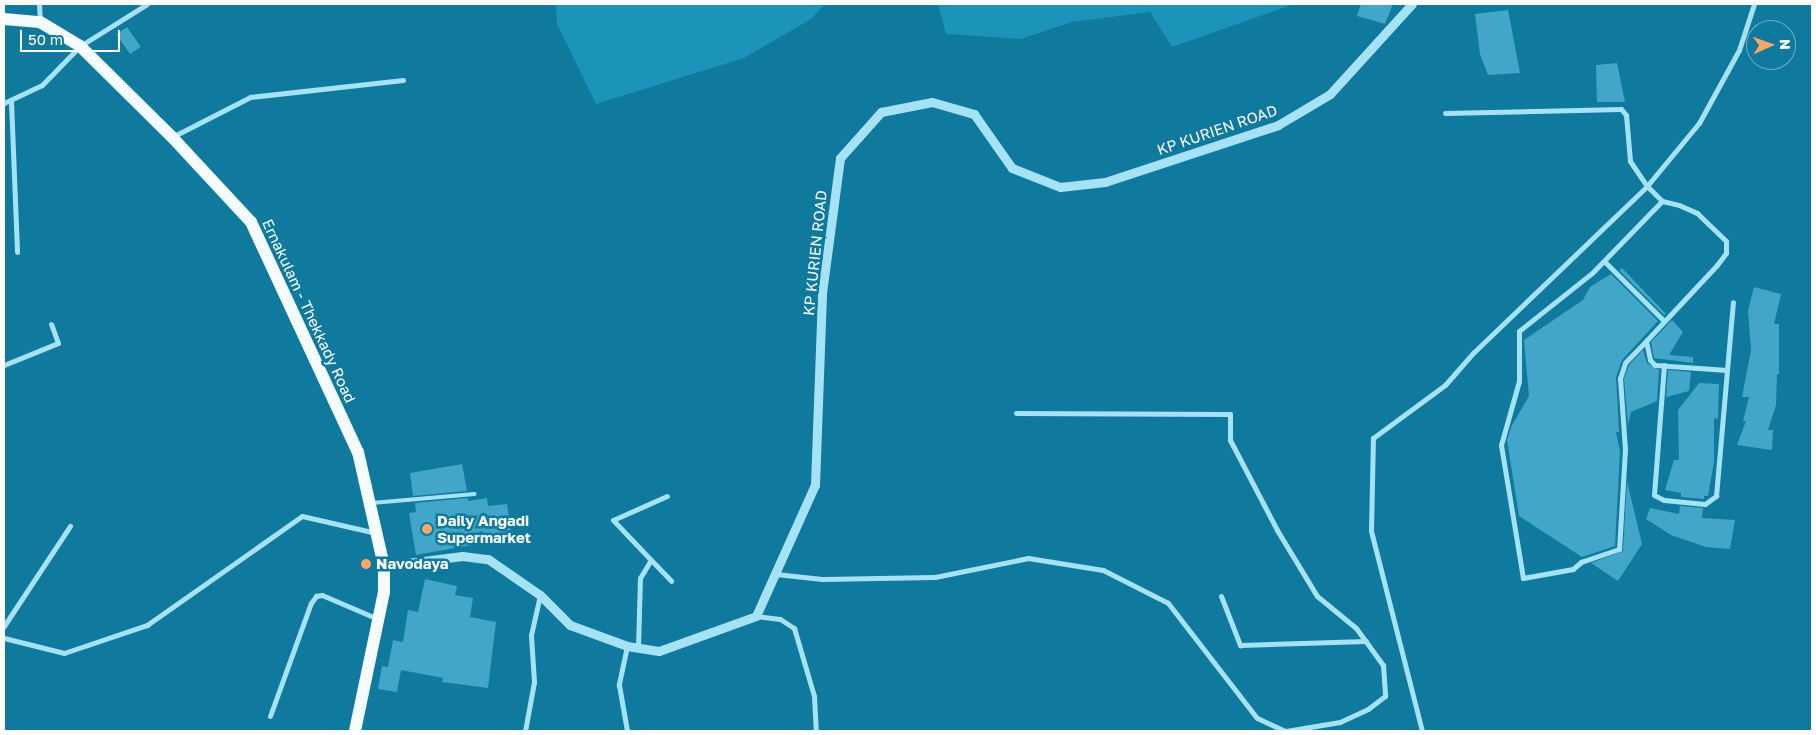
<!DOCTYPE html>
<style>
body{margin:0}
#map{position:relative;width:1816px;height:735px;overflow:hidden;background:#10799e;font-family:"Golos Text",sans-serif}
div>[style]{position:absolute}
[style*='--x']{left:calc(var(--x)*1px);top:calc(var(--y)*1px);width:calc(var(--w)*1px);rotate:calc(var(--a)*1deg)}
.green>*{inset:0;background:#1c93b9}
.building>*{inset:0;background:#42a6c8;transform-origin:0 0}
.service>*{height:4px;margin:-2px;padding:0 2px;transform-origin:2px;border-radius:2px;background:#a6e2f5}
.minor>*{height:5px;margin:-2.5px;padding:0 2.5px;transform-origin:2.5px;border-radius:2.5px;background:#a6e2f5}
.tertiary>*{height:9px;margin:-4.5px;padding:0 4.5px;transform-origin:4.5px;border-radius:4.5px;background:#a6e2f5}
.primary>*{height:12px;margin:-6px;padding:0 6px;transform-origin:6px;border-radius:6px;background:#f4fcff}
.dots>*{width:14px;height:14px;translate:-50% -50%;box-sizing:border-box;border:2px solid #10799e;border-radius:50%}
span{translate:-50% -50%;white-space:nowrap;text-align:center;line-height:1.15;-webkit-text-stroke:5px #10799e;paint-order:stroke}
.street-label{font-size:15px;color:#fff}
.poi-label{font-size:15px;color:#fff;font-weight:700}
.left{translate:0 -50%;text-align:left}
.frame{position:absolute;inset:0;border:5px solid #fff;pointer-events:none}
.north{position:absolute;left:1746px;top:20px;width:50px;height:50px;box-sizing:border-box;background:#10799e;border:1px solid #70afc5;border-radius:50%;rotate:88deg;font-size:14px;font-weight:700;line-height:20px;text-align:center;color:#fff}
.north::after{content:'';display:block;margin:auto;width:18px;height:22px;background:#ffa76a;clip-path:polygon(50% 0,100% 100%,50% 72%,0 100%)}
.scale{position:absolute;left:20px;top:30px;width:100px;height:22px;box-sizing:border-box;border:2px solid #fff;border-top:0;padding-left:6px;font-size:15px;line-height:18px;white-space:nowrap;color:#fff;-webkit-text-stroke:4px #10799e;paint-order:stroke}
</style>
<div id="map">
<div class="green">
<div style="clip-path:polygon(556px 4px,825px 4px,811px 19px,744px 58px,596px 104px,557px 24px)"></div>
<div style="clip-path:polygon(938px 4px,1294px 4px,1172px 47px,1150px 12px,1072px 22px,1021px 39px,946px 34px)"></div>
</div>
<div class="building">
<div style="clip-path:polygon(1361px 4px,1393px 4px,1385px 24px,1357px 16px)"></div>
<div style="clip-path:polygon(1508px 10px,1520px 73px,1488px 75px,1480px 54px,1475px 14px)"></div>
<div style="left:127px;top:27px;width:24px;height:13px;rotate:55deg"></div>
<div style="clip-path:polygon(1617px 63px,1625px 102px,1597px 102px,1596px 65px)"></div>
<div style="clip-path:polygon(1622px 268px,1666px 314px,1664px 315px,1619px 270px)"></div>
<div style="clip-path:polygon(1611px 274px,1658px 321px,1622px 360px,1616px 377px,1619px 432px,1616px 432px,1620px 451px,1615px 546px,1582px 557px,1519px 516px,1507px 440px,1511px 427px,1529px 396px,1524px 340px,1583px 300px,1590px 287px)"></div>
<div style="clip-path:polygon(1754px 287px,1781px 294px,1774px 324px,1779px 324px,1779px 374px,1777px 374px,1776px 405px,1768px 430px,1773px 430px,1772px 450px,1737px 445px,1746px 421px,1743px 421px,1749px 397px,1742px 397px,1751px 350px,1748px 311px)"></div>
<div style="clip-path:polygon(1672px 320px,1683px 332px,1669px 355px,1693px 357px,1693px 363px,1654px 358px,1651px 342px)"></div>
<div style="clip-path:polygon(1643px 350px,1647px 363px,1659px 370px,1657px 401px,1631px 412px,1628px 425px,1624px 379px,1629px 365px)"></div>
<div style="clip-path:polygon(1668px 370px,1691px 372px,1689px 391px,1666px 397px)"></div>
<div style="clip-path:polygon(1699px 383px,1719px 384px,1718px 419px,1714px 418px,1714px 462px,1708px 496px,1704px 496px,1704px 499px,1681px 497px,1681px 493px,1665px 490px,1674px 460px,1679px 460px,1678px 410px)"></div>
<div style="clip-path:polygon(462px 464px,467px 491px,413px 496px,410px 473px)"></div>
<div style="clip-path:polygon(1627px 481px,1642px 544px,1618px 581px,1591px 563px,1623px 551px)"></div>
<div style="clip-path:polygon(468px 498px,468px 501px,487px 498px,488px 506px,507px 504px,512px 538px,416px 555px,409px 513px,416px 512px,415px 503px)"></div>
<div style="clip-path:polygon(1680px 506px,1703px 508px,1702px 518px,1735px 520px,1730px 549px,1706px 547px,1671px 535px,1646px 519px,1650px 508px,1679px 514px)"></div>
<div style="clip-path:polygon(425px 579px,457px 586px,455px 595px,473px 598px,470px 617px,496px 622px,488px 688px,442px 682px,443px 678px,401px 670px,397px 692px,378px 689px,382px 666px,388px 667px,393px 640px,403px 642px,408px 610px,418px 612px)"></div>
</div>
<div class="service">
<div style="--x:372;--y:503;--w:103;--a:-5"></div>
</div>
<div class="minor">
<div style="--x:39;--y:4;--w:18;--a:87"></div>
<div style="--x:11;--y:101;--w:151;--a:87.7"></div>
<div style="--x:4;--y:103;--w:42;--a:-25.3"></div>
<div style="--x:42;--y:85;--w:54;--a:-45.7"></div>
<div style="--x:80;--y:46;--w:79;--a:-32.1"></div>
<div style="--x:1445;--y:113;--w:176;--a:-1.3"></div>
<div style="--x:1621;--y:109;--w:8;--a:50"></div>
<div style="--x:1626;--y:115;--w:46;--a:85"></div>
<div style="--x:1630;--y:161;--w:30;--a:56"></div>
<div style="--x:1647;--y:186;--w:21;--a:45"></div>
<div style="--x:1662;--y:201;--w:17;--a:13"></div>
<div style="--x:1679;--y:205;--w:20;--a:24"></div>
<div style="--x:1697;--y:213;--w:40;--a:44"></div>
<div style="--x:1726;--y:241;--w:12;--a:90"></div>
<div style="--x:1726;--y:253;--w:15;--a:127"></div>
<div style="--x:1717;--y:265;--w:104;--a:133.1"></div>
<div style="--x:1646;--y:341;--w:19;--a:78"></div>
<div style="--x:1650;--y:360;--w:7;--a:45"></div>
<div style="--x:1655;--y:365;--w:72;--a:4"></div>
<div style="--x:1727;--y:370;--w:68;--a:-85"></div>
<div style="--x:172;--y:137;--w:88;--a:-27.1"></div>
<div style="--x:250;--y:97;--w:154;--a:-6.3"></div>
<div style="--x:1604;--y:261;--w:85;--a:45"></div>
<div style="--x:1646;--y:341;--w:30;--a:134"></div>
<div style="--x:1625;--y:363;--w:16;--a:108"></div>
<div style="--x:1620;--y:378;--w:71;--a:86"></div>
<div style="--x:1625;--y:449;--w:100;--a:93.4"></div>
<div style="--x:1619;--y:549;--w:40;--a:161.1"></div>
<div style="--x:1581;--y:562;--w:11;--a:139"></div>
<div style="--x:1573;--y:569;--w:51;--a:169.8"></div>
<div style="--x:1523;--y:578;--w:135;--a:-99.4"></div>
<div style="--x:1501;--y:445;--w:66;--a:-74.3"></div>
<div style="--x:1519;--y:381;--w:50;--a:-90"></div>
<div style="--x:1519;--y:331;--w:93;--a:-38.5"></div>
<div style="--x:1592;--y:273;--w:100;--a:-45.8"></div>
<div style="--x:4;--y:365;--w:58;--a:-22.2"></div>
<div style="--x:58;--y:343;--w:20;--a:-110"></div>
<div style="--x:1664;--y:365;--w:130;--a:94.4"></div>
<div style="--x:1654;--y:495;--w:11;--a:27"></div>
<div style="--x:1664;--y:500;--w:41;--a:5.6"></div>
<div style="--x:1705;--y:504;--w:14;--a:-36"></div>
<div style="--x:1716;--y:496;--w:126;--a:-85"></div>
<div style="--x:1016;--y:413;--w:214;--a:0.3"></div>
<div style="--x:1230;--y:414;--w:26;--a:90"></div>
<div style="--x:1230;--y:440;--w:102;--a:62.4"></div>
<div style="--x:1277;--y:530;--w:77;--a:58.8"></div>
<div style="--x:1317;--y:596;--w:50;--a:39.4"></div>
<div style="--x:1356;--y:628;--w:46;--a:53.9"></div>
<div style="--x:1383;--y:665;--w:31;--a:86"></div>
<div style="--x:1385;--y:696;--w:21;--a:143"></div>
<div style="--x:1368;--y:709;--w:31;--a:155"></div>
<div style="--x:1340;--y:722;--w:55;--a:170.5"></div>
<div style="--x:651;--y:560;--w:29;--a:46"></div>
<div style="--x:776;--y:574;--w:46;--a:6.2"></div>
<div style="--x:822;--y:579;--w:113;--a:-1"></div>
<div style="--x:935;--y:577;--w:95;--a:-11.5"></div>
<div style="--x:1028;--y:558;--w:76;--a:9.1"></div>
<div style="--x:1103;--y:570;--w:73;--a:26.9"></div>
<div style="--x:1168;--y:603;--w:145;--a:52.3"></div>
<div style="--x:1257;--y:718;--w:31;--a:25"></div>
<div style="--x:1221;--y:596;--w:53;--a:68.8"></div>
<div style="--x:1240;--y:645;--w:126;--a:-1.8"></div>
<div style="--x:756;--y:616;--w:24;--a:7"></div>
<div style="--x:780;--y:619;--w:17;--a:33"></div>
<div style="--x:794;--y:628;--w:71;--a:73.6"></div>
<div style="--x:814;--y:696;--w:35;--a:87"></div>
<div style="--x:4;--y:626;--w:120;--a:-56.6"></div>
<div style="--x:4;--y:638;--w:62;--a:14"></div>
<div style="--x:64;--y:653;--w:88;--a:-18.6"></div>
<div style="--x:147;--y:625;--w:189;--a:-35.1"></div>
<div style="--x:302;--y:516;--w:76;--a:12.9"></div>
<div style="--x:627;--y:646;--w:40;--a:102"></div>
<div style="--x:619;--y:685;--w:47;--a:80.1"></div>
<div style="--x:638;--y:648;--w:70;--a:-88.4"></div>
<div style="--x:640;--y:578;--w:21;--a:-59"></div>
<div style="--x:651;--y:560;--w:55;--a:-133.5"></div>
<div style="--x:613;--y:520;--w:59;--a:-24"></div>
<div style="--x:270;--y:716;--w:120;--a:-70.1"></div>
<div style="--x:311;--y:603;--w:9;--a:-54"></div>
<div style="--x:316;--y:596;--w:6;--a:-9"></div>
<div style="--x:322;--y:595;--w:61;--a:23.2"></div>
<div style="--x:525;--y:731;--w:50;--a:-79.6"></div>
<div style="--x:534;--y:682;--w:47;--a:-93.7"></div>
<div style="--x:531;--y:635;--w:41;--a:-77.3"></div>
<div style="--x:1422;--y:731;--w:206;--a:-104.3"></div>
<div style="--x:1371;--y:531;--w:93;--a:-88.8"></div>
<div style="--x:1373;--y:438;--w:89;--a:-36.4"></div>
<div style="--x:1445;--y:385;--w:43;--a:-48.8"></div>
<div style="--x:1473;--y:353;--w:241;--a:-43.8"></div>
<div style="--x:1647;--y:186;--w:82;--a:-50.5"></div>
<div style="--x:1699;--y:123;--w:83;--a:-61.3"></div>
<div style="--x:1739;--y:50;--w:48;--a:-71.9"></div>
</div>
<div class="tertiary">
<div style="--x:384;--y:566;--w:79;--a:-7.3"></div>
<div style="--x:462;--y:556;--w:26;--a:7"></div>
<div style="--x:488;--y:559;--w:63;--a:34.7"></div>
<div style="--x:540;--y:595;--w:42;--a:45"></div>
<div style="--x:570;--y:625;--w:61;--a:20.2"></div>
<div style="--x:627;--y:646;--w:32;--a:9"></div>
<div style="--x:659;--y:651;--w:103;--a:-19.8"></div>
<div style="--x:756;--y:616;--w:144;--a:-65.8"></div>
<div style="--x:815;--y:485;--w:192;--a:-87.9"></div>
<div style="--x:822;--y:293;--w:136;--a:-82.4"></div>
<div style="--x:840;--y:158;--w:62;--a:-48.3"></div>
<div style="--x:881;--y:112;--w:52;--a:-11.1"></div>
<div style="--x:932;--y:102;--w:44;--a:15.9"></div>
<div style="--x:974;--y:114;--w:66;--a:54.9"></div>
<div style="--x:1012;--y:168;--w:52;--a:21.6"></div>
<div style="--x:1060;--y:187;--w:45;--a:-6.3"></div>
<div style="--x:1105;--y:182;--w:182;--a:-18.2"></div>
<div style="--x:1278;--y:125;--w:61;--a:-30.8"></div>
<div style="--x:1330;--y:94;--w:122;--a:-47.7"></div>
</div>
<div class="primary">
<div style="--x:4;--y:19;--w:36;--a:5"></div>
<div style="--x:40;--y:22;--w:47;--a:31"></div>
<div style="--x:80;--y:46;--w:129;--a:44.7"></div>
<div style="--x:172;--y:137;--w:116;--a:47.1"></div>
<div style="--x:251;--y:222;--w:254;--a:65.1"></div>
<div style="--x:358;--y:452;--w:117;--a:77.2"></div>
<div style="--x:384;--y:566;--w:26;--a:90"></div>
<div style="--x:384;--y:592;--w:142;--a:101.8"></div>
</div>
<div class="dots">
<div style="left:427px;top:529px;background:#ffa76a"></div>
<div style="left:366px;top:564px;background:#ffa76a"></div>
</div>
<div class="street-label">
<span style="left:1217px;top:130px;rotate:-19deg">KP KURIEN ROAD</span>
<span style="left:815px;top:253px;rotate:-84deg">KP KURIEN ROAD</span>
<span style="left:309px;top:311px;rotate:65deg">Ernakulam - Thekkady Road</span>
</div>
<div class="poi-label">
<span class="left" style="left:437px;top:529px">Daily Angadi<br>Supermarket</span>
<span class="left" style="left:376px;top:564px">Navodaya</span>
</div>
<div class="frame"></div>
<div class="north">N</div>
<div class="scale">50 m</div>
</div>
